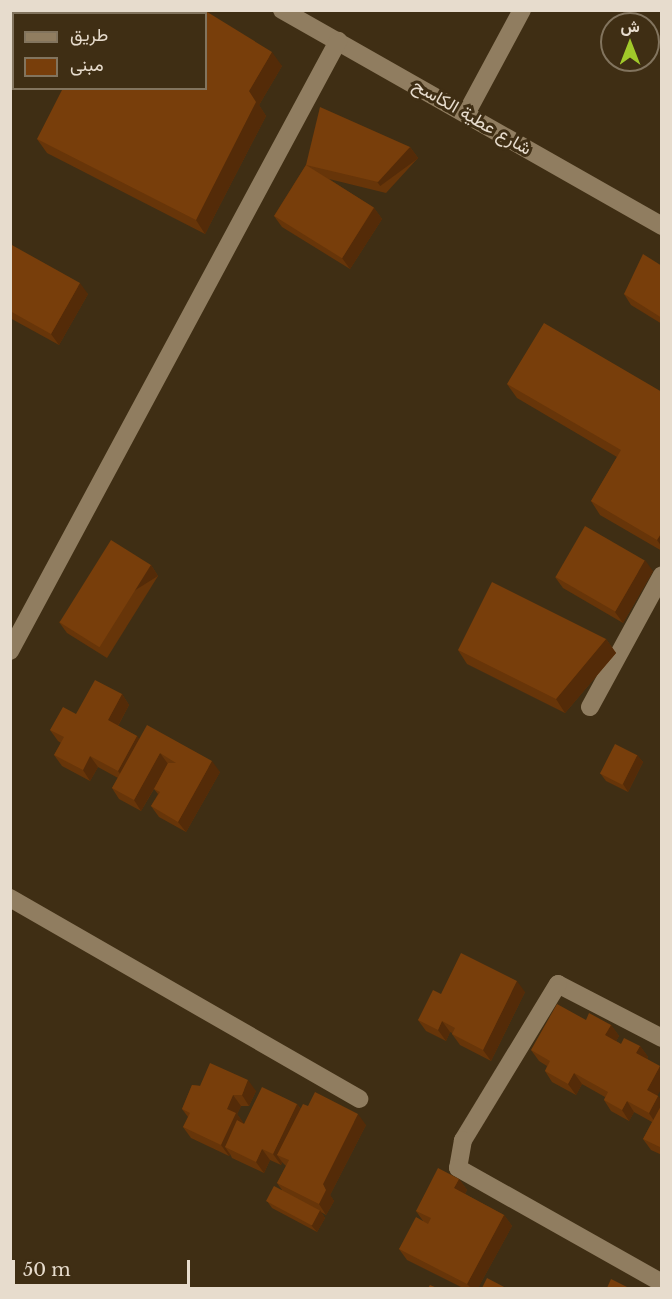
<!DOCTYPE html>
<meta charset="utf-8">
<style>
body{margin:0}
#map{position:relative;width:672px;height:1299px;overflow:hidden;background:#3f2e14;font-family:"Libre Baskerville",Vazirmatn,serif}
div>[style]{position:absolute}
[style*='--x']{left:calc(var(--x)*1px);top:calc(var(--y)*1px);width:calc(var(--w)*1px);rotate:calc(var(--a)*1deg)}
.minor>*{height:18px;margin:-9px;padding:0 9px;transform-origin:9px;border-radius:9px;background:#907d60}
.wall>*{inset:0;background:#673509}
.shaded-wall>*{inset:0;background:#542b08;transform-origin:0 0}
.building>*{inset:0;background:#783e0b;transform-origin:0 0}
span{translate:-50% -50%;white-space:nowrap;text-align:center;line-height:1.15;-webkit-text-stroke:6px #3f2e14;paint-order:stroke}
.street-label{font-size:18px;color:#e7dccd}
.frame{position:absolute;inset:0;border:12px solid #e7dccd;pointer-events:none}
.legend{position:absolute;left:12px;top:12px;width:195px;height:78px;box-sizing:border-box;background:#3f2e14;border:2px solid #82745e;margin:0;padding:8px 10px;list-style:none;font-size:18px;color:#e7dccd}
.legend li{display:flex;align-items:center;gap:12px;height:30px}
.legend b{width:30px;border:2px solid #82745e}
.north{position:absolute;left:600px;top:12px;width:60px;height:60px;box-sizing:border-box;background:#3f2e14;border:2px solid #82745e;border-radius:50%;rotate:0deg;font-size:16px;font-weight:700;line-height:24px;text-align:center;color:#e7dccd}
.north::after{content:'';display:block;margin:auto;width:21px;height:27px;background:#a1c92a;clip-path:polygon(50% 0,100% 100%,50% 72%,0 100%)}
.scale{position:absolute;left:12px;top:1260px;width:178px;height:27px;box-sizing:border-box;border:3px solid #e7dccd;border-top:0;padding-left:8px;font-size:18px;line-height:21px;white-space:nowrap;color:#e7dccd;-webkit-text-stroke:4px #3f2e14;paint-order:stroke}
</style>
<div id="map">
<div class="minor">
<div style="--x:282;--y:10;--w:437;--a:29.6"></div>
<div style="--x:466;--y:114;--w:118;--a:-61.7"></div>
<div style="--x:10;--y:651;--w:693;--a:-61.73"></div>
<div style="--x:590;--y:707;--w:150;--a:-61.4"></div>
<div style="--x:10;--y:898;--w:403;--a:29.9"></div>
<div style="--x:662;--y:1038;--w:117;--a:-152.6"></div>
<div style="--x:558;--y:984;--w:183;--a:121.3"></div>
<div style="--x:463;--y:1140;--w:28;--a:100"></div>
<div style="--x:458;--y:1168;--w:234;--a:29.4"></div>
</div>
<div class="wall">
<div style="clip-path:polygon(107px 10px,204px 10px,282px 66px,259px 105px,266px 116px,205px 234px,47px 153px,37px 139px,206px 88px,206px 14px,109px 14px)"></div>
<div style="clip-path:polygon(410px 147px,418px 158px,386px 193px,329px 179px,374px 208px,382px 219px,350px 269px,282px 227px,274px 216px,306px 165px)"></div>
<div style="clip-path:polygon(10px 244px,88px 294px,59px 345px,10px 318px)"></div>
<div style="clip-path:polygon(662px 266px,662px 324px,631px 305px,624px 294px)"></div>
<div style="clip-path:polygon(507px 384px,662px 392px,662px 551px,600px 515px,591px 501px,617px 457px,517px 398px)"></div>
<div style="clip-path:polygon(151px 565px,158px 576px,107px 658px,67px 633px,59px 622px)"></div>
<div style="clip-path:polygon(653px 571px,623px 623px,563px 588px,555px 577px)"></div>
<div style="clip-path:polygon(606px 639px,616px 653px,565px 713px,467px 664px,458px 650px)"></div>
<div style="clip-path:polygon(122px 694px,129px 705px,118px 726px,137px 736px,139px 739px,220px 772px,186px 832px,159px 817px,151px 806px,158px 794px,154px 789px,164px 772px,141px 811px,119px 799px,112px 788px,118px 778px,98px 767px,90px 781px,62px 766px,54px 755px,61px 743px,58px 741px,50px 730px,76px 714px)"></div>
<div style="clip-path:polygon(637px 755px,643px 762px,628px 792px,606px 781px,600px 773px)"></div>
<div style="clip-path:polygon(525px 992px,491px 1061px,460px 1045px,452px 1034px,452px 1033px,450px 1032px,446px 1041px,426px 1031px,418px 1020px,441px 994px)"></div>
<div style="clip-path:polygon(586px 1020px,611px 1025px,619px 1036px,616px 1041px,621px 1044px,640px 1046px,648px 1057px,647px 1059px,662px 1069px,662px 1088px,657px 1095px,662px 1101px,662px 1155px,651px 1150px,643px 1139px,652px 1122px,634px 1112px,629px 1121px,611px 1111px,604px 1100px,605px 1097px,582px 1084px,576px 1095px,552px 1082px,545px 1071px,547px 1066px,539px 1061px,531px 1050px)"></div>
<div style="clip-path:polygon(192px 1085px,256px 1091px,249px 1106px,241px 1106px,237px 1114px,244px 1124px,297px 1104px,301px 1109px,366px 1125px,330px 1195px,334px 1201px,326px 1215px,321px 1212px,325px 1218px,317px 1232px,272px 1208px,267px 1201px,282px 1190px,277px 1183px,286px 1166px,282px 1162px,281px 1165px,270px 1160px,264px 1173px,232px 1158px,230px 1154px,229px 1156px,191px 1138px,183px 1127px,188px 1117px,182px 1109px)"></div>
<div style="clip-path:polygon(459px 1179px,467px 1190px,465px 1194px,504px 1215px,512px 1226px,478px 1288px,463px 1288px,407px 1260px,399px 1249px,423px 1221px,416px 1211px)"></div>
</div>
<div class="shaded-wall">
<div style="clip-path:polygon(272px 52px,282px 66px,259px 105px,266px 116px,205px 234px,196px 220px,249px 91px)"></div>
<div style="left:410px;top:147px;width:14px;height:47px;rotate:54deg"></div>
<div style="clip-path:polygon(374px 208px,382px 219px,350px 269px,342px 258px)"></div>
<div style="clip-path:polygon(80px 283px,88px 294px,59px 345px,51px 334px)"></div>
<div style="clip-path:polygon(662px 532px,662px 547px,657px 540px)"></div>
<div style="clip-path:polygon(645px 560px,653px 571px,623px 623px,615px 612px)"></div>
<div style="left:151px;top:565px;width:13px;height:97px;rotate:58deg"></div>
<div style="clip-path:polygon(606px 639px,616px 653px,565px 713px,556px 699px)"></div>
<div style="clip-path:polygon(122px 694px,129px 705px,115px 731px,108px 720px)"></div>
<div style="clip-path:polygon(137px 736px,145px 747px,126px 782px,118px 771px)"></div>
<div style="clip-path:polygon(160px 753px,168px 764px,141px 811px,134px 800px)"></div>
<div style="clip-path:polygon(637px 755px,643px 762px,628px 792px,623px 784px)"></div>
<div style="clip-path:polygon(90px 756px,98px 767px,90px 781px,83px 770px)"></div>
<div style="clip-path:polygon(212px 761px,220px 772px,186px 832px,178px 822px)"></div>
<div style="clip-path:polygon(517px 981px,525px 992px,491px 1061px,483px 1050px)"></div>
<div style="clip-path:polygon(442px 1021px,450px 1032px,446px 1041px,438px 1030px)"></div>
<div style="clip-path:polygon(611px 1025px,619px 1036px,613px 1046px,605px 1035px)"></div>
<div style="clip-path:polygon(640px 1046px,648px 1057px,644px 1064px,636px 1053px)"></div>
<div style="clip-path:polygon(660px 1066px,662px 1069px,662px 1088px,654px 1101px,647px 1090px)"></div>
<div style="clip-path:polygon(574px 1073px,582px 1084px,576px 1095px,568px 1084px)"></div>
<div style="clip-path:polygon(248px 1080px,256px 1091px,249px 1106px,242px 1095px)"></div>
<div style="clip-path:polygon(233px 1095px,241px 1106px,237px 1114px,244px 1124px,225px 1147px,230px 1154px,229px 1156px,221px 1145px,227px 1109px)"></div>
<div style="clip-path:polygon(658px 1096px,662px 1101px,662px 1115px,656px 1124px,649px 1113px)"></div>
<div style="clip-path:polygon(627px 1101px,634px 1112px,629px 1121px,622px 1110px)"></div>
<div style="clip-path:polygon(297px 1104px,305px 1115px,277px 1155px,282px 1162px,281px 1165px,273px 1154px)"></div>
<div style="clip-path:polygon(358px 1114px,366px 1125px,330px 1195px,334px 1201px,326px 1215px,319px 1204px,323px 1184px)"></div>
<div style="clip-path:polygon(262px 1149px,270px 1160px,264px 1173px,256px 1162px)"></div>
<div style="clip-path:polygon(459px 1179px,467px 1190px,462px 1199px,454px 1188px)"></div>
<div style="clip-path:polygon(320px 1210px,325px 1218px,317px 1232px,311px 1225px)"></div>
<div style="clip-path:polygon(504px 1215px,512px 1226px,478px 1288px,471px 1288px,467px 1284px)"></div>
</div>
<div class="building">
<div style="clip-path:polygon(117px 10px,204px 10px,272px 52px,249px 91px,256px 102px,196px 220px,37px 139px,63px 88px,206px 88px,206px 14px,122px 14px)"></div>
<div style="clip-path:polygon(320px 107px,410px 147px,378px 182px,306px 165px)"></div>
<div style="left:306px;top:165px;width:80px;height:60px;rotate:32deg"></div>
<div style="clip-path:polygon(10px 244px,80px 283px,51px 334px,10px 311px)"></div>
<div style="clip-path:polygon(643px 254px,662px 266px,662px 318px,624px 294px)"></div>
<div style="clip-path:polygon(544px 323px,662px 392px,662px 532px,657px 540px,591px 501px,621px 450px,507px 384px)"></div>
<div style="left:585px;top:526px;width:69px;height:59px;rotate:30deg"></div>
<div style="left:111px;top:540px;width:47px;height:97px;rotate:32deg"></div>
<div style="clip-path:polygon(492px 582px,606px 639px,556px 699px,458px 650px)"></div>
<div style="clip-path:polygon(95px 680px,122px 694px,108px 720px,137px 736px,118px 771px,90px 756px,83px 770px,54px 755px,64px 737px,50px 730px,63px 707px,76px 714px)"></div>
<div style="clip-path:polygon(147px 725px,212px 761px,178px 822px,151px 806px,160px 792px,154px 789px,168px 763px,176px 763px,160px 753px,134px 800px,112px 788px)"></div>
<div style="left:615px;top:744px;width:25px;height:33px;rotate:27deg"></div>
<div style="clip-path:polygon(461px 953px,517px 981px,483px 1050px,452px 1034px,455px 1028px,442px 1021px,438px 1030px,418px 1020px,433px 990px,441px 994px)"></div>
<div style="clip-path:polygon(557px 1004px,586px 1020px,589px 1013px,611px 1025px,605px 1035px,621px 1044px,624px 1038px,640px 1046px,636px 1053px,660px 1066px,647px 1090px,658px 1096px,649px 1113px,627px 1101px,622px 1110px,604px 1100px,608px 1092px,574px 1073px,568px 1084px,545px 1071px,550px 1061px,531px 1050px)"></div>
<div style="clip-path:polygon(210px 1063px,248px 1080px,242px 1095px,233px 1095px,227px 1109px,236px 1113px,221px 1145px,183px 1127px,190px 1113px,182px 1109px,192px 1085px,200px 1086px)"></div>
<div style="clip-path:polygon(262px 1087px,297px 1104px,273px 1154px,262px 1149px,256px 1162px,225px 1147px,237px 1120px,244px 1124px)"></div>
<div style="clip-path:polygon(315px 1092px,358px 1114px,323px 1184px,326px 1190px,319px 1204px,277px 1183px,289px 1160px,277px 1155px,303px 1104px,308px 1106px)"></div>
<div style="clip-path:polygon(662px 1104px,662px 1148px,643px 1139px)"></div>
<div style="clip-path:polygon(438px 1168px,459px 1179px,454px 1188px,504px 1215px,467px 1284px,399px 1249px,416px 1217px,428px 1224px,431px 1218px,416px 1211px)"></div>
<div style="left:274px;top:1186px;width:52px;height:17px;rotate:28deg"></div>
<div style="clip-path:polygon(487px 1278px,506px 1288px,482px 1288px)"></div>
<div style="clip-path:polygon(611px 1279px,629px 1288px,607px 1288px)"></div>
<div style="clip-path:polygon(430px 1285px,437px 1288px,428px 1288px)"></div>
</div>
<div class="street-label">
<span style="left:472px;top:117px;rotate:30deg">شارع عطية الكاسح</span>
</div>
<div class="frame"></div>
<ul class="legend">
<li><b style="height:8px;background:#907d60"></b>طريق</li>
<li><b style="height:16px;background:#783e0b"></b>مبنى</li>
</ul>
<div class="north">ش</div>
<div class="scale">50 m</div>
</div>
